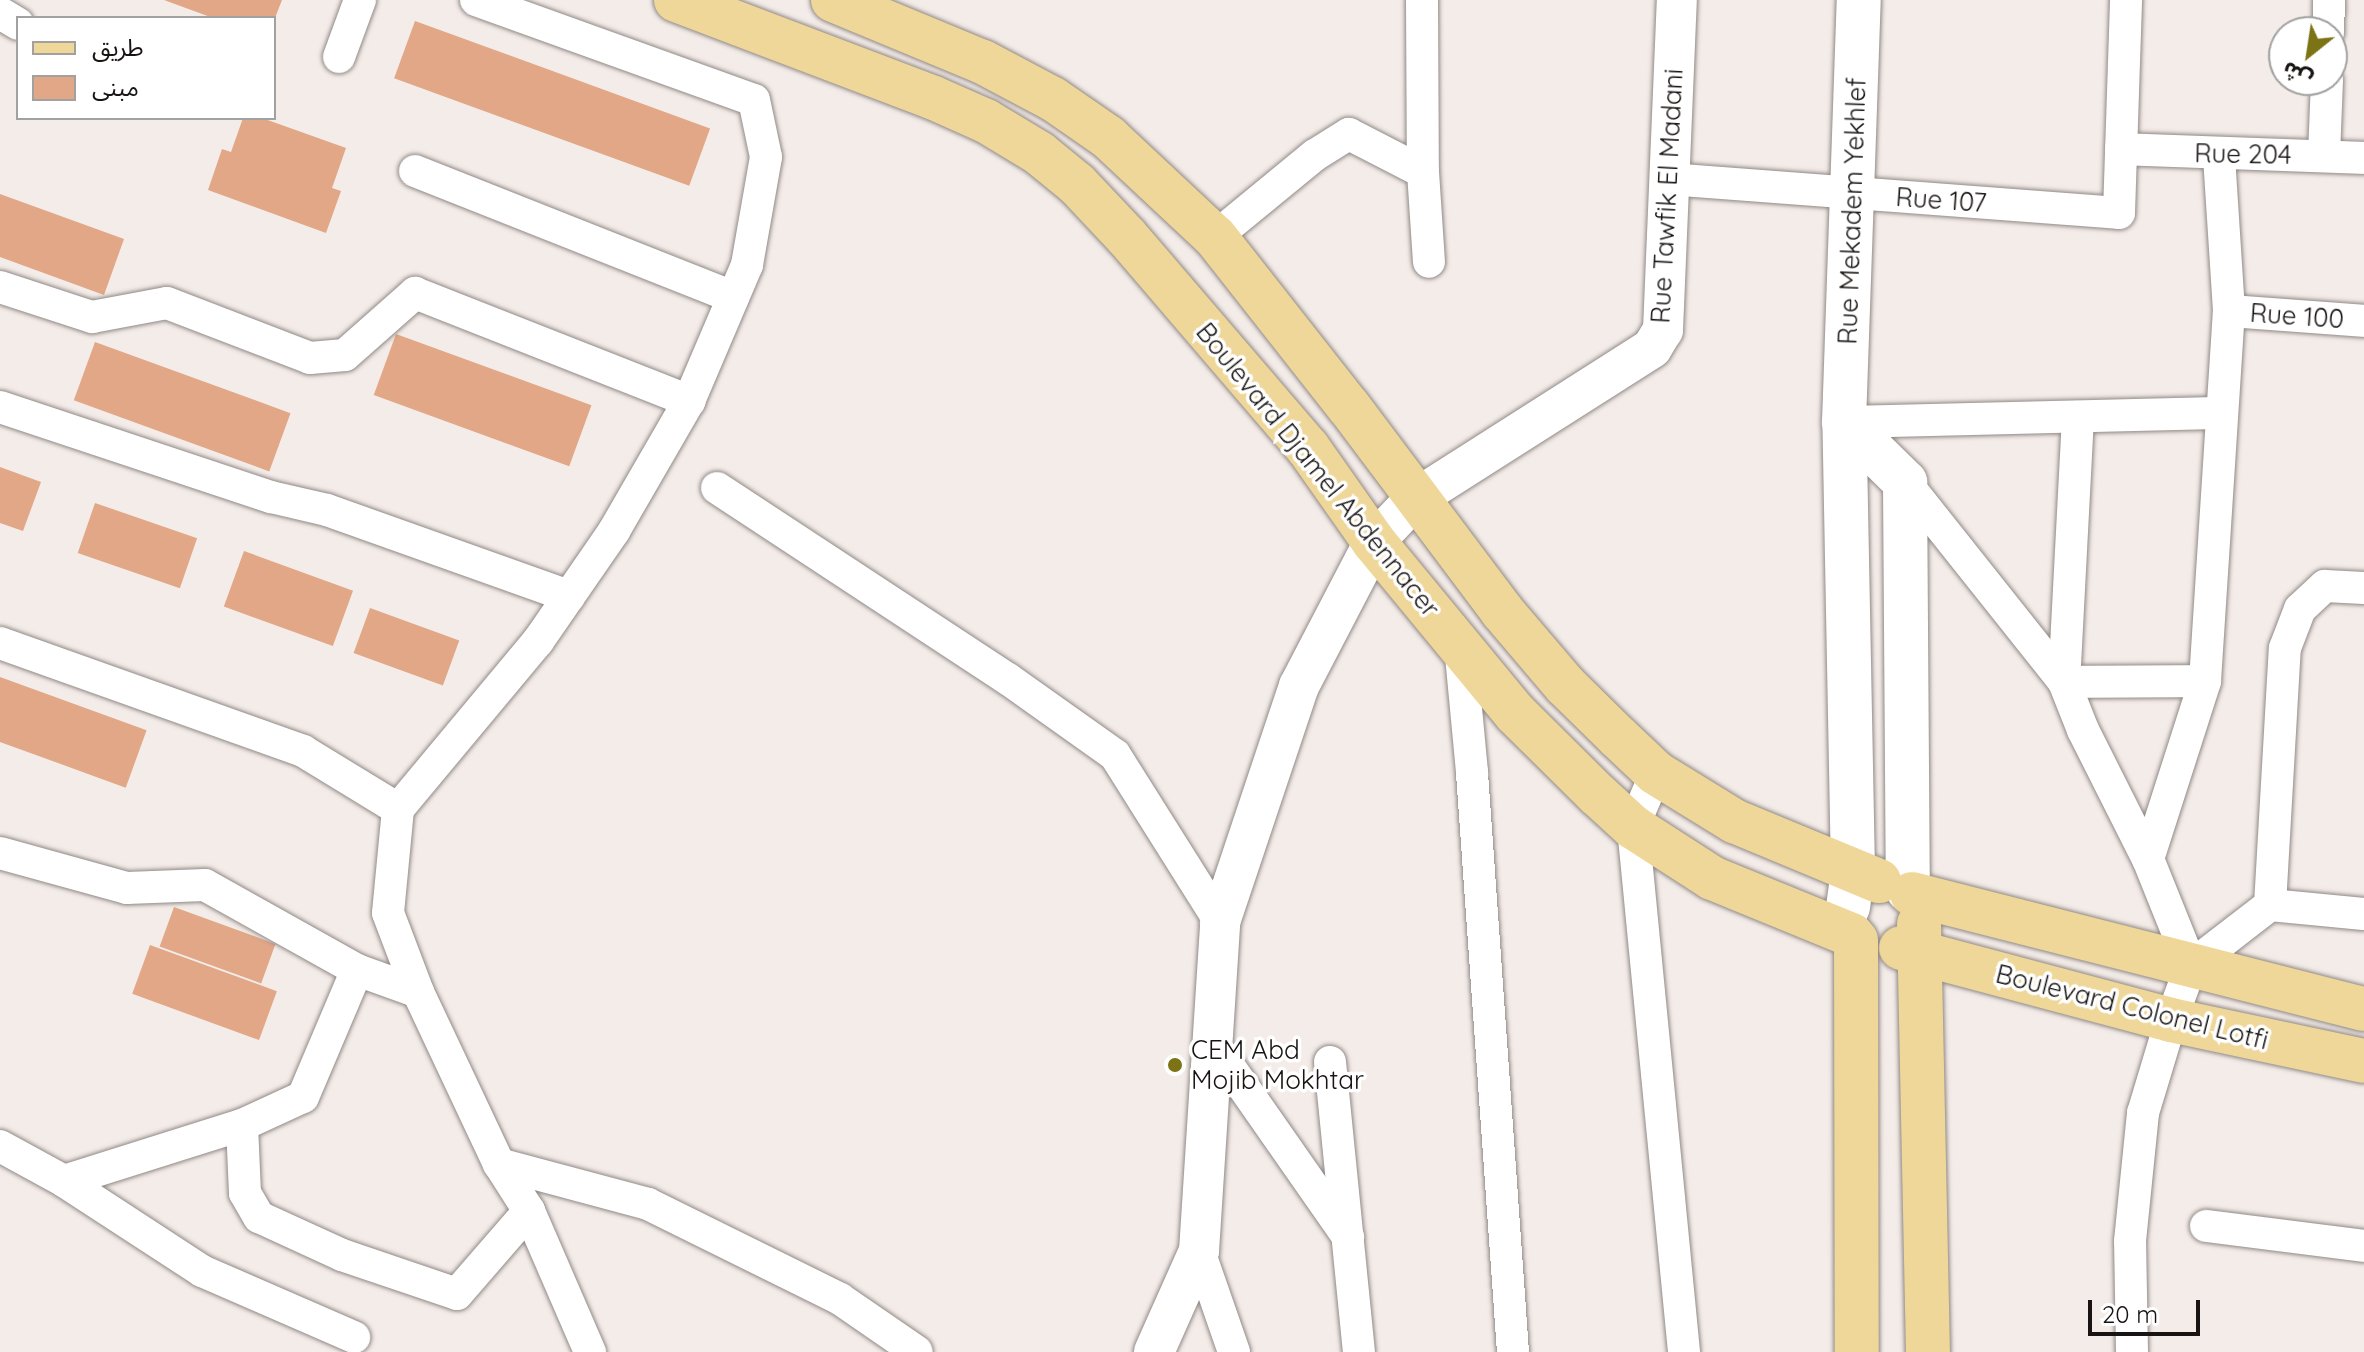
<!DOCTYPE html>
<meta charset="utf-8">
<style>
body{margin:0}
#map{position:relative;width:2364px;height:1352px;overflow:hidden;background:#f4ece8;font-family:Quicksand,"Noto Sans Arabic",sans-serif}
div>[style]{position:absolute}
[style*='--x']{left:calc(var(--x)*1px);top:calc(var(--y)*1px);width:calc(var(--w)*1px);rotate:calc(var(--a)*1deg)}
.building>*{inset:0;background:#e1a786;transform-origin:0 0}
.roads{filter:drop-shadow(0 0 2px #908986) drop-shadow(0 0 2px #908986)}
.minor>*{height:32px;margin:-16px;padding:0 16px;transform-origin:16px;border-radius:16px;background:#fff}
.tertiary>*{height:40px;margin:-20px;padding:0 20px;transform-origin:20px;border-radius:20px;background:#fff}
.secondary>*{height:44px;margin:-22px;padding:0 22px;transform-origin:22px;border-radius:22px;background:#fff}
.primary>*{height:44px;margin:-22px;padding:0 22px;transform-origin:22px;border-radius:22px;background:#eed799}
.dots>*{width:22px;height:22px;translate:-50% -50%;box-sizing:border-box;border:4px solid #fff;border-radius:50%}
span{translate:-50% -50%;white-space:nowrap;text-align:center;line-height:1.15;-webkit-text-stroke:7px #fff;paint-order:stroke}
.street-label{font-size:26px;color:#171413}
.poi-label{font-size:26px;color:#171413}
.left{translate:0 -50%;text-align:left}
.legend{position:absolute;left:16px;top:16px;width:260px;height:104px;box-sizing:border-box;background:#fff;border:2px solid #a2a1a1;margin:0;padding:10px 14px;list-style:none;font-size:24px;color:#171413}
.legend li{display:flex;align-items:center;gap:16px;height:40px}
.legend b{width:40px;border:2px solid #a2a1a1}
.north{position:absolute;left:2268px;top:16px;width:80px;height:80px;box-sizing:border-box;background:#fff;border:2px solid #a2a1a1;border-radius:50%;rotate:210deg;font-size:22px;font-weight:700;line-height:32px;text-align:center;color:#171413}
.north::after{content:'';display:block;margin:auto;width:28px;height:36px;background:#7c7315;clip-path:polygon(50% 0,100% 100%,50% 72%,0 100%)}
.scale{position:absolute;left:2088px;top:1300px;width:112px;height:36px;box-sizing:border-box;border:4px solid #171413;border-top:0;padding-left:10px;font-size:24px;line-height:28px;white-space:nowrap;color:#171413;-webkit-text-stroke:6px #fff;paint-order:stroke}
</style>
<div id="map">
<div class="building">
<div style="clip-path:polygon(164px 0,282px 0,275px 18px,213px 18px)"></div>
<div style="left:415px;top:21px;width:314px;height:61px;rotate:20deg"></div>
<div style="clip-path:polygon(243px 118px,262px 118px,346px 148px,332px 188px,341px 191px,326px 233px,208px 190px,222px 149px,231px 152px)"></div>
<div style="clip-path:polygon(0 194px,124px 239px,104px 295px,0 257px)"></div>
<div style="left:396px;top:334px;width:208px;height:65px;rotate:20deg"></div>
<div style="left:95px;top:342px;width:208px;height:62px;rotate:20deg"></div>
<div style="clip-path:polygon(0 467px,41px 482px,23px 531px,0 523px)"></div>
<div style="left:95px;top:503px;width:108px;height:53px;rotate:19deg"></div>
<div style="left:244px;top:551px;width:116px;height:59px;rotate:20deg"></div>
<div style="left:370px;top:608px;width:95px;height:48px;rotate:20deg"></div>
<div style="left:0;top:677px;width:156px;height:61px;rotate:20deg"></div>
<div style="left:174px;top:907px;width:108px;height:42px;rotate:20deg"></div>
<div style="left:150px;top:945px;width:135px;height:52px;rotate:20deg"></div>
</div>
<div class="roads">
<div class="minor">
<div style="--x:476;--y:0;--w:295;--a:19.8"></div>
<div style="--x:754;--y:100;--w:58;--a:78.1"></div>
<div style="--x:766;--y:157;--w:110;--a:100"></div>
<div style="--x:747;--y:265;--w:148;--a:113.1"></div>
<div style="--x:689;--y:401;--w:150;--a:120"></div>
<div style="--x:614;--y:531;--w:134;--a:124.6"></div>
<div style="--x:538;--y:641;--w:219;--a:129.8"></div>
<div style="--x:398;--y:809;--w:104;--a:95.5"></div>
<div style="--x:388;--y:913;--w:85;--a:69.2"></div>
<div style="--x:418;--y:992;--w:190;--a:64.8"></div>
<div style="--x:499;--y:1164;--w:56;--a:57.4"></div>
<div style="--x:529;--y:1211;--w:154;--a:66.6"></div>
<div style="--x:1422;--y:0;--w:172;--a:89.7"></div>
<div style="--x:1423;--y:172;--w:90;--a:86.2"></div>
<div style="--x:0;--y:13;--w:21;--a:31"></div>
<div style="--x:2328;--y:32;--w:32;--a:-88"></div>
<div style="--x:339;--y:57;--w:61;--a:-69.8"></div>
<div style="--x:2121;--y:149;--w:243;--a:2.1"></div>
<div style="--x:2324;--y:155;--w:75;--a:-87.7"></div>
<div style="--x:415;--y:171;--w:342;--a:21.6"></div>
<div style="--x:1668;--y:179;--w:452;--a:4.3"></div>
<div style="--x:2119;--y:213;--w:213;--a:-88.1"></div>
<div style="--x:1215;--y:237;--w:129;--a:-39.4"></div>
<div style="--x:1315;--y:155;--w:40;--a:-32"></div>
<div style="--x:1349;--y:134;--w:83;--a:27.2"></div>
<div style="--x:0;--y:287;--w:97;--a:18.1"></div>
<div style="--x:92;--y:317;--w:76;--a:-10.6"></div>
<div style="--x:167;--y:303;--w:153;--a:21"></div>
<div style="--x:310;--y:358;--w:35;--a:-5"></div>
<div style="--x:345;--y:355;--w:94;--a:-41.5"></div>
<div style="--x:415;--y:293;--w:295;--a:21.5"></div>
<div style="--x:2229;--y:311;--w:135;--a:4.2"></div>
<div style="--x:0;--y:407;--w:286;--a:18.4"></div>
<div style="--x:271;--y:497;--w:57;--a:13.1"></div>
<div style="--x:327;--y:510;--w:257;--a:19.6"></div>
<div style="--x:2078;--y:417;--w:265;--a:93"></div>
<div style="--x:2064;--y:682;--w:141;--a:-0.4"></div>
<div style="--x:1844;--y:422;--w:377;--a:-1.4"></div>
<div style="--x:1905;--y:482;--w:256;--a:51.5"></div>
<div style="--x:2064;--y:682;--w:52;--a:68.4"></div>
<div style="--x:2083;--y:730;--w:144;--a:63.3"></div>
<div style="--x:2148;--y:859;--w:115;--a:68.1"></div>
<div style="--x:717;--y:488;--w:348;--a:33.3"></div>
<div style="--x:1008;--y:679;--w:131;--a:35.4"></div>
<div style="--x:1115;--y:755;--w:197;--a:57.8"></div>
<div style="--x:0;--y:643;--w:322;--a:19.6"></div>
<div style="--x:303;--y:751;--w:111;--a:31.4"></div>
<div style="--x:1460;--y:645;--w:129;--a:84.6"></div>
<div style="--x:1472;--y:773;--w:580;--a:85.95"></div>
<div style="--x:1656;--y:773;--w:59;--a:113.1"></div>
<div style="--x:1633;--y:827;--w:527;--a:84.45"></div>
<div style="--x:0;--y:853;--w:132;--a:15.4"></div>
<div style="--x:127;--y:888;--w:78;--a:-2.2"></div>
<div style="--x:205;--y:885;--w:174;--a:29.2"></div>
<div style="--x:357;--y:970;--w:65;--a:19.8"></div>
<div style="--x:2148;--y:859;--w:187;--a:-72.2"></div>
<div style="--x:2205;--y:681;--w:371;--a:-86.3"></div>
<div style="--x:2229;--y:311;--w:156;--a:-93.7"></div>
<div style="--x:2270;--y:905;--w:257;--a:-86.7"></div>
<div style="--x:2285;--y:648;--w:42;--a:-69"></div>
<div style="--x:2300;--y:609;--w:34;--a:-43"></div>
<div style="--x:2325;--y:586;--w:39;--a:3"></div>
<div style="--x:1212;--y:1042;--w:238;--a:55.1"></div>
<div style="--x:1330;--y:1062;--w:291;--a:84.3"></div>
<div style="--x:242;--y:1125;--w:68;--a:87.5"></div>
<div style="--x:245;--y:1193;--w:28;--a:60"></div>
<div style="--x:259;--y:1217;--w:91;--a:24.6"></div>
<div style="--x:342;--y:1255;--w:121;--a:18.7"></div>
<div style="--x:457;--y:1294;--w:110;--a:-49.1"></div>
<div style="--x:0;--y:1146;--w:73;--a:28.7"></div>
<div style="--x:64;--y:1181;--w:187;--a:-17.5"></div>
<div style="--x:242;--y:1125;--w:67;--a:-24.7"></div>
<div style="--x:303;--y:1097;--w:138;--a:-67"></div>
<div style="--x:499;--y:1164;--w:154;--a:15"></div>
<div style="--x:648;--y:1204;--w:214;--a:26.3"></div>
<div style="--x:840;--y:1299;--w:93;--a:34.5"></div>
<div style="--x:64;--y:1181;--w:165;--a:33.1"></div>
<div style="--x:202;--y:1271;--w:166;--a:23.5"></div>
<div style="--x:2206;--y:1226;--w:159;--a:7.2"></div>
<div style="--x:1199;--y:1251;--w:107;--a:70.9"></div>
<div style="--x:2132;--y:1352;--w:111;--a:-91"></div>
<div style="--x:2130;--y:1241;--w:129;--a:-84.2"></div>
<div style="--x:2143;--y:1113;--w:97;--a:-73.2"></div>
<div style="--x:2171;--y:1020;--w:58;--a:-69.7"></div>
<div style="--x:2191;--y:966;--w:100;--a:-37.7"></div>
<div style="--x:2270;--y:905;--w:94;--a:5.5"></div>
</div>
<div class="tertiary">
<div style="--x:1154;--y:1352;--w:111;--a:-66"></div>
<div style="--x:1199;--y:1251;--w:330;--a:-86.3"></div>
<div style="--x:1220;--y:922;--w:249;--a:-71.5"></div>
<div style="--x:1299;--y:686;--w:162;--a:-62.5"></div>
<div style="--x:1374;--y:542;--w:59;--a:-46.4"></div>
<div style="--x:1415;--y:499;--w:281;--a:-32.5"></div>
<div style="--x:1652;--y:348;--w:21;--a:-59"></div>
<div style="--x:1663;--y:330;--w:330;--a:-87.6"></div>
</div>
<div class="secondary">
<div style="--x:1844;--y:422;--w:422;--a:-88"></div>
<div style="--x:1848;--y:907;--w:36;--a:-82"></div>
<div style="--x:1853;--y:871;--w:449;--a:-91.1"></div>
<div style="--x:1844;--y:422;--w:86;--a:44.5"></div>
<div style="--x:1905;--y:482;--w:408;--a:89.6"></div>
</div>
<div class="primary">
<div style="--x:676;--y:0;--w:276;--a:20.8"></div>
<div style="--x:934;--y:98;--w:57;--a:23.9"></div>
<div style="--x:986;--y:121;--w:62;--a:31.1"></div>
<div style="--x:1039;--y:153;--w:49;--a:39.2"></div>
<div style="--x:1077;--y:184;--w:73;--a:46.7"></div>
<div style="--x:1127;--y:237;--w:278;--a:49.4"></div>
<div style="--x:1308;--y:448;--w:115;--a:54.9"></div>
<div style="--x:1374;--y:542;--w:222;--a:50.5"></div>
<div style="--x:1515;--y:713;--w:117;--a:44.7"></div>
<div style="--x:1598;--y:795;--w:47;--a:42.4"></div>
<div style="--x:1633;--y:827;--w:94;--a:32.8"></div>
<div style="--x:1712;--y:878;--w:151;--a:22.2"></div>
<div style="--x:833;--y:0;--w:162;--a:22.5"></div>
<div style="--x:983;--y:62;--w:79;--a:27.9"></div>
<div style="--x:1053;--y:99;--w:67;--a:34.6"></div>
<div style="--x:1108;--y:137;--w:146;--a:43.1"></div>
<div style="--x:1215;--y:237;--w:216;--a:51.8"></div>
<div style="--x:1349;--y:407;--w:255;--a:53.1"></div>
<div style="--x:1502;--y:611;--w:97;--a:49.6"></div>
<div style="--x:1565;--y:685;--w:74;--a:44.5"></div>
<div style="--x:1618;--y:737;--w:52;--a:43.5"></div>
<div style="--x:1656;--y:773;--w:92;--a:31.6"></div>
<div style="--x:1734;--y:821;--w:157;--a:22.5"></div>
<div style="--x:1912;--y:894;--w:466;--a:14.3"></div>
<div style="--x:1919;--y:924;--w:428;--a:88.8"></div>
<div style="--x:1856;--y:940;--w:412;--a:89.9"></div>
<div style="--x:1901;--y:948;--w:279;--a:14.9"></div>
<div style="--x:2171;--y:1020;--w:197;--a:12"></div>
</div>
</div>
<div class="dots">
<div style="left:1175px;top:1065px;background:#7c7315"></div>
</div>
<div class="street-label">
<span style="left:2243px;top:154px;rotate:1deg">Rue 204</span>
<span style="left:1667px;top:196px;rotate:-87deg">Rue Tawfik El Madani</span>
<span style="left:1941px;top:200px;rotate:4deg">Rue 107</span>
<span style="left:1852px;top:211px;rotate:-88deg">Rue Mekadem Yekhlef</span>
<span style="left:2297px;top:316px;rotate:4deg">Rue 100</span>
<span style="left:1318px;top:470px;rotate:51deg">Boulevard Djamel Abdennacer</span>
<span style="left:2132px;top:1007px;rotate:14deg">Boulevard Colonel Lotfi</span>
</div>
<div class="poi-label">
<span class="left" style="left:1191px;top:1065px">CEM Abd<br>Mojib Mokhtar</span>
</div>
<ul class="legend">
<li><b style="height:10px;background:#eed799"></b>طريق</li>
<li><b style="height:22px;background:#e1a786"></b>مبنى</li>
</ul>
<div class="north">ش</div>
<div class="scale">20 m</div>
</div>
